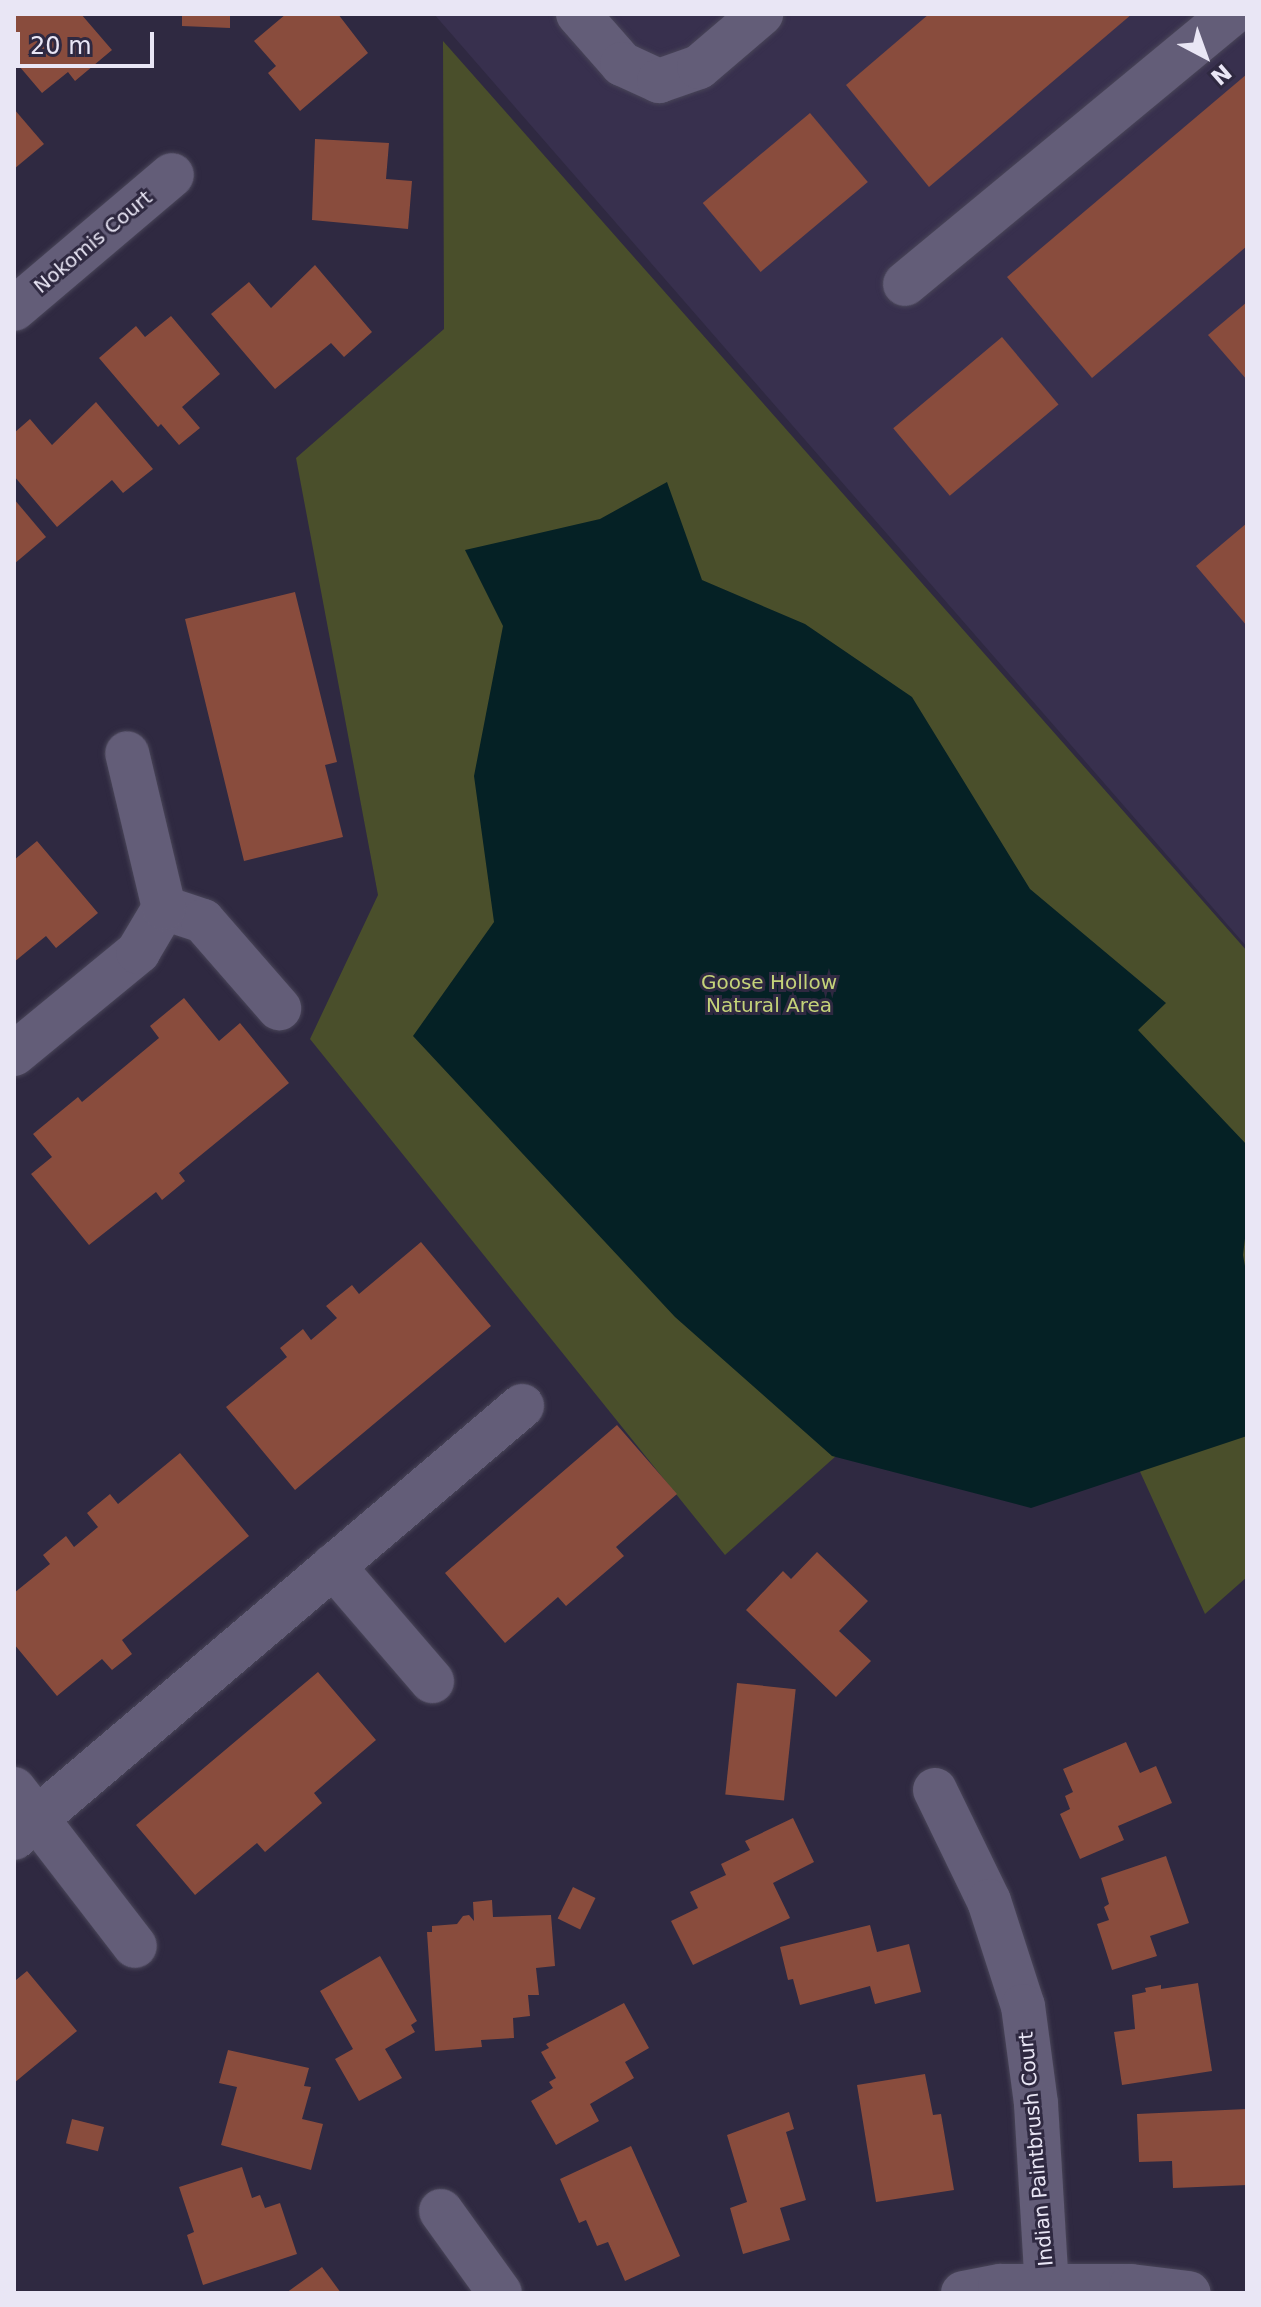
<!DOCTYPE html>
<style>
body{margin:0}
#map{position:relative;width:1261px;height:2307px;overflow:hidden;background:#2f2941;font-family:"DejaVu Sans",sans-serif}
div>[style]{position:absolute}
[style*='--x']{left:calc(var(--x)*1px);top:calc(var(--y)*1px);width:calc(var(--w)*1px);rotate:calc(var(--a)*1deg)}
.built>*{inset:0;background:#38304e}
.green>*{inset:0;background:#4a4f2b}
.water>*{inset:0;background:#052125}
.building>*{inset:0;background:#894c3d;transform-origin:0 0}
.roads{filter:drop-shadow(0 0 2px #494558) drop-shadow(0 0 2px #494558)}
.minor>*{height:44px;margin:-22px;padding:0 22px;transform-origin:22px;border-radius:22px;background:#635d78}
span{translate:-50% -50%;white-space:nowrap;text-align:center;line-height:1.15;-webkit-text-stroke:6px #2f2941;paint-order:stroke}
.street-label{font-size:20px;color:#e9e6f5}
.park-label{font-size:20px;color:#c5d379}
.frame{position:absolute;inset:0;border:16px solid #e9e6f5;pointer-events:none}
.north{position:absolute;left:1165px;top:16px;width:80px;height:80px;-webkit-text-stroke:6px #2f2941;paint-order:stroke;rotate:139deg;font-size:22px;font-weight:700;line-height:32px;text-align:center;color:#e9e6f5}
.north::after{content:'';display:block;margin:auto;width:28px;height:36px;background:#e9e6f5;clip-path:polygon(50% 0,100% 100%,50% 72%,0 100%)}
.scale{position:absolute;left:16px;top:32px;width:138px;height:36px;box-sizing:border-box;border:4px solid #e9e6f5;border-top:0;padding-left:10px;font-size:24px;line-height:28px;white-space:nowrap;color:#e9e6f5;-webkit-text-stroke:6px #2f2941;paint-order:stroke}
</style>
<div id="map">
<div class="built">
<div style="clip-path:polygon(434px 14px,1247px 14px,1247px 947px)"></div>
</div>
<div class="green">
<div style="clip-path:polygon(443px 41px,1247px 951px,1247px 1577px,1205px 1614px,1047px 1268px,725px 1555px,310px 1039px,378px 895px,296px 458px,444px 329px)"></div>
</div>
<div class="water">
<div style="clip-path:polygon(667px 482px,702px 580px,805px 624px,912px 697px,1030px 889px,1166px 1003px,1138px 1030px,1247px 1145px,1247px 1222px,1243px 1255px,1247px 1277px,1247px 1436px,1031px 1508px,832px 1456px,675px 1317px,413px 1036px,494px 922px,474px 776px,503px 626px,465px 550px,600px 519px)"></div>
</div>
<div class="building">
<div style="clip-path:polygon(14px 14px,81px 14px,112px 50px,75px 81px,68px 72px,42px 93px,14px 60px)"></div>
<div style="clip-path:polygon(182px 14px,230px 14px,230px 28px,182px 26px)"></div>
<div style="clip-path:polygon(286px 14px,338px 14px,368px 53px,300px 111px,268px 73px,276px 66px,254px 41px)"></div>
<div style="clip-path:polygon(929px 14px,1132px 14px,929px 187px,846px 85px)"></div>
<div style="clip-path:polygon(1247px 74px,1247px 246px,1092px 378px,1007px 277px)"></div>
<div style="clip-path:polygon(14px 109px,44px 144px,14px 169px)"></div>
<div style="left:810px;top:113px;width:90px;height:140px;rotate:50deg"></div>
<div style="clip-path:polygon(315px 139px,389px 143px,386px 179px,412px 181px,408px 229px,312px 220px)"></div>
<div style="clip-path:polygon(315px 265px,372px 332px,344px 357px,331px 343px,275px 389px,211px 314px,249px 282px,271px 308px)"></div>
<div style="clip-path:polygon(1247px 302px,1247px 380px,1208px 335px)"></div>
<div style="clip-path:polygon(171px 316px,220px 374px,182px 407px,200px 428px,179px 445px,161px 424px,158px 427px,99px 358px,136px 326px,145px 337px)"></div>
<div style="left:1002px;top:337px;width:88px;height:142px;rotate:50deg"></div>
<div style="clip-path:polygon(96px 402px,153px 469px,123px 493px,112px 480px,57px 527px,14px 476px,14px 433px,30px 419px,52px 445px)"></div>
<div style="clip-path:polygon(14px 499px,46px 537px,14px 564px)"></div>
<div style="clip-path:polygon(1247px 523px,1247px 626px,1196px 566px)"></div>
<div style="clip-path:polygon(295px 592px,337px 762px,325px 765px,343px 837px,244px 861px,185px 619px)"></div>
<div style="clip-path:polygon(37px 841px,98px 913px,56px 948px,46px 936px,14px 962px,14px 860px)"></div>
<div style="clip-path:polygon(184px 998px,219px 1041px,240px 1023px,289px 1083px,179px 1173px,185px 1181px,162px 1200px,156px 1192px,89px 1245px,31px 1174px,52px 1157px,33px 1134px,78px 1097px,82px 1102px,159px 1038px,150px 1026px)"></div>
<div style="clip-path:polygon(421px 1242px,491px 1326px,295px 1490px,226px 1407px,287px 1357px,280px 1348px,303px 1329px,311px 1340px,337px 1318px,326px 1306px,352px 1285px,359px 1294px)"></div>
<div style="clip-path:polygon(617px 1425px,677px 1494px,616px 1547px,624px 1556px,566px 1606px,558px 1597px,505px 1643px,445px 1573px)"></div>
<div style="clip-path:polygon(180px 1453px,249px 1536px,122px 1640px,132px 1654px,112px 1670px,102px 1659px,57px 1696px,14px 1644px,14px 1593px,50px 1564px,43px 1555px,66px 1536px,74px 1547px,98px 1527px,87px 1513px,110px 1494px,118px 1504px)"></div>
<div style="clip-path:polygon(817px 1552px,868px 1601px,839px 1631px,871px 1661px,836px 1697px,746px 1610px,783px 1571px,791px 1579px)"></div>
<div style="clip-path:polygon(318px 1672px,376px 1740px,314px 1793px,322px 1803px,265px 1852px,257px 1843px,195px 1895px,136px 1825px)"></div>
<div style="left:737px;top:1683px;width:59px;height:112px;rotate:6deg"></div>
<div style="clip-path:polygon(1126px 1742px,1140px 1773px,1156px 1766px,1172px 1803px,1118px 1826px,1124px 1840px,1080px 1859px,1060px 1814px,1070px 1809px,1065px 1796px,1073px 1792px,1063px 1769px)"></div>
<div style="clip-path:polygon(793px 1818px,814px 1862px,773px 1883px,790px 1918px,693px 1965px,671px 1921px,698px 1908px,690px 1892px,726px 1875px,721px 1864px,750px 1850px,745px 1841px)"></div>
<div style="clip-path:polygon(1166px 1856px,1189px 1923px,1150px 1936px,1157px 1956px,1112px 1970px,1097px 1924px,1109px 1920px,1104px 1907px,1109px 1904px,1101px 1878px)"></div>
<div style="left:573px;top:1887px;width:25px;height:35px;rotate:26deg"></div>
<div style="clip-path:polygon(492px 1900px,493px 1917px,551px 1915px,555px 1966px,536px 1968px,539px 1995px,528px 1995px,530px 2016px,513px 2018px,514px 2038px,481px 2040px,482px 2047px,435px 2051px,427px 1932px,432px 1932px,432px 1926px,457px 1924px,463px 1916px,469px 1915px,474px 1921px,473px 1902px)"></div>
<div style="clip-path:polygon(870px 1925px,877px 1952px,909px 1944px,921px 1992px,875px 2004px,870px 1986px,800px 2005px,793px 1979px,788px 1980px,780px 1947px)"></div>
<div style="clip-path:polygon(380px 1956px,417px 2021px,411px 2025px,415px 2032px,385px 2049px,402px 2078px,359px 2101px,335px 2059px,353px 2049px,320px 1991px)"></div>
<div style="clip-path:polygon(27px 1971px,77px 2031px,14px 2083px,14px 1977px,16px 1980px)"></div>
<div style="clip-path:polygon(1198px 1983px,1212px 2071px,1122px 2085px,1114px 2032px,1135px 2029px,1132px 1995px,1146px 1992px,1145px 1988px,1161px 1985px,1161px 1989px)"></div>
<div style="clip-path:polygon(624px 2003px,649px 2048px,625px 2062px,634px 2078px,590px 2104px,599px 2121px,556px 2145px,531px 2101px,553px 2088px,549px 2082px,556px 2078px,541px 2052px,549px 2048px,546px 2044px)"></div>
<div style="clip-path:polygon(228px 2050px,309px 2068px,304px 2086px,311px 2087px,302px 2119px,323px 2124px,311px 2170px,221px 2145px,237px 2087px,219px 2083px)"></div>
<div style="clip-path:polygon(925px 2074px,933px 2115px,941px 2114px,954px 2190px,876px 2202px,857px 2085px)"></div>
<div style="clip-path:polygon(1247px 2109px,1247px 2185px,1173px 2188px,1172px 2161px,1139px 2162px,1137px 2114px)"></div>
<div style="clip-path:polygon(789px 2112px,794px 2129px,786px 2132px,806px 2200px,780px 2208px,790px 2240px,743px 2254px,730px 2208px,747px 2202px,727px 2135px)"></div>
<div style="left:72px;top:2119px;width:33px;height:25px;rotate:14deg"></div>
<div style="clip-path:polygon(631px 2146px,680px 2256px,625px 2281px,608px 2242px,597px 2246px,586px 2220px,579px 2223px,560px 2179px)"></div>
<div style="clip-path:polygon(242px 2167px,252px 2198px,260px 2195px,265px 2208px,280px 2203px,297px 2254px,203px 2285px,187px 2235px,194px 2232px,179px 2187px)"></div>
<div style="clip-path:polygon(322px 2267px,341px 2293px,286px 2293px)"></div>
</div>
<div class="roads">
<div class="minor">
<div style="--x:578;--y:14;--w:67;--a:48.7"></div>
<div style="--x:622;--y:64;--w:41;--a:24.7"></div>
<div style="--x:659;--y:81;--w:42;--a:-19.3"></div>
<div style="--x:699;--y:67;--w:82;--a:-40.5"></div>
<div style="--x:905;--y:284;--w:423;--a:-39.6"></div>
<div style="--x:14;--y:309;--w:207;--a:-40.3"></div>
<div style="--x:164;--y:908;--w:41;--a:18.4"></div>
<div style="--x:203;--y:921;--w:116;--a:48.9"></div>
<div style="--x:14;--y:1054;--w:161;--a:-39.4"></div>
<div style="--x:138;--y:952;--w:51;--a:-59.4"></div>
<div style="--x:164;--y:908;--w:159;--a:-103.4"></div>
<div style="--x:333;--y:1566;--w:152;--a:49.3"></div>
<div style="--x:14;--y:1789;--w:198;--a:52.4"></div>
<div style="--x:935;--y:1790;--w:123;--a:64.1"></div>
<div style="--x:989;--y:1901;--w:110;--a:72.1"></div>
<div style="--x:1023;--y:2006;--w:99;--a:82.4"></div>
<div style="--x:1036;--y:2104;--w:183;--a:86.6"></div>
<div style="--x:14;--y:1838;--w:667;--a:-40.38"></div>
<div style="--x:441;--y:2211;--w:101;--a:54.3"></div>
<div style="--x:963;--y:2293;--w:38;--a:-11"></div>
<div style="--x:1000;--y:2286;--w:131;--a:0"></div>
<div style="--x:1131;--y:2286;--w:58;--a:6.9"></div>
</div>
</div>
<div class="street-label">
<span style="left:93px;top:242px;rotate:-40deg">Nokomis Court</span>
<span style="left:1036px;top:2149px;rotate:-95deg">Indian Paintbrush Court</span>
</div>
<div class="park-label">
<span style="left:769px;top:994px">Goose Hollow<br>Natural Area</span>
</div>
<div class="frame"></div>
<div class="north">N</div>
<div class="scale">20 m</div>
</div>
